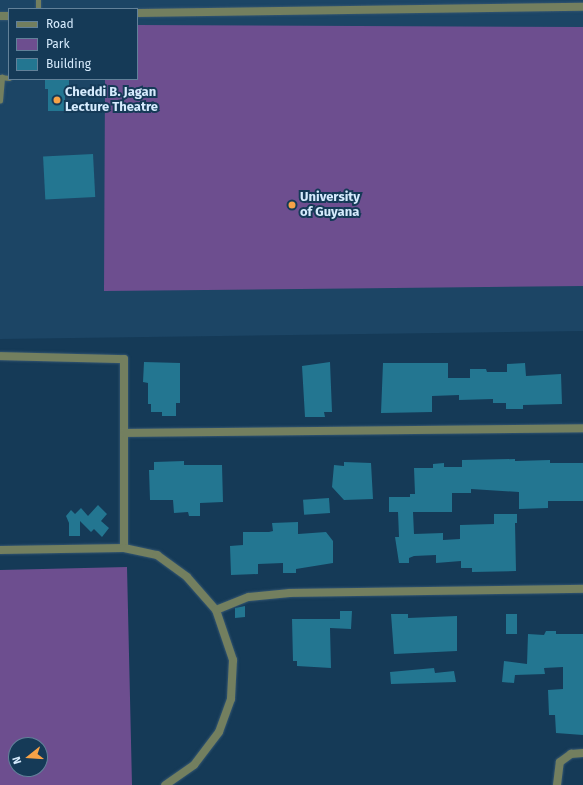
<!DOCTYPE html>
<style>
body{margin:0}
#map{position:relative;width:583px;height:785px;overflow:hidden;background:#153a57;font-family:"Fira Sans",sans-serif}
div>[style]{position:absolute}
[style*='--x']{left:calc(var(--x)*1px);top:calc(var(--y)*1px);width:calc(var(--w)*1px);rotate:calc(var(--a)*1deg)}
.built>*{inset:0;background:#1c4565}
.green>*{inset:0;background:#6d4e8f}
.building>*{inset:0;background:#237691;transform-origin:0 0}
.roads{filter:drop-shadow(0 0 1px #345672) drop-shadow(0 0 1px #345672)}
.service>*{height:4.5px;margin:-2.25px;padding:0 2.25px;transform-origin:2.25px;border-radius:2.25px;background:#737f5f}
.minor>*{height:8px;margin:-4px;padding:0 4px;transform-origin:4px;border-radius:4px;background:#737f5f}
.dots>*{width:11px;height:11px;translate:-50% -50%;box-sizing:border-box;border:2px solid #153a57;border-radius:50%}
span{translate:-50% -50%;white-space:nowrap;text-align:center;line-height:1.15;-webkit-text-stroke:4px #153a57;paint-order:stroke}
.poi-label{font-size:13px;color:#d6ebfd;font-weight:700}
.left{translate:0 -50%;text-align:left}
.legend{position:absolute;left:8px;top:8px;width:130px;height:72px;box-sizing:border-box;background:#153a57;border:1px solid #628199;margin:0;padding:5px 7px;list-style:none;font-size:12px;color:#d6ebfd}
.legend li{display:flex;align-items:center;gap:8px;height:20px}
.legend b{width:20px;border:1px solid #628199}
.north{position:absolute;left:8px;top:737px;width:40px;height:40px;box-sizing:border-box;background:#153a57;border:1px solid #628199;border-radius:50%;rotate:253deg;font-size:11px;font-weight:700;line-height:16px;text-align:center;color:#d6ebfd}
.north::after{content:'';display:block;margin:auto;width:14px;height:18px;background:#f6a247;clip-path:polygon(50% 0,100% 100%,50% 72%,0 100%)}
</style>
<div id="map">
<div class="built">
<div style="clip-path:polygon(evenodd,0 0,583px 0,583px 331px,0 339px,0 0,9px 9px,137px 9px,137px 79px,9px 79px,9px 9px)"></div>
</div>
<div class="green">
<div style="clip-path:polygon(137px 25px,583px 27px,583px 286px,104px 291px,105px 79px,137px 79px)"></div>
<div style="clip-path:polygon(evenodd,127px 567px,132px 785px,0 785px,0 570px,127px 567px,16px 745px,40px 745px,40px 769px,16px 769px,16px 745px)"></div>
</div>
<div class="building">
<div style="clip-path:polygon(45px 79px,69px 79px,69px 88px,65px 89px,65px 111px,48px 111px,48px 89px,45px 89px)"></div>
<div style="left:93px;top:154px;width:43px;height:50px;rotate:87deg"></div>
<div style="clip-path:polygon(144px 362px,180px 363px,180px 403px,176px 403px,176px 416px,162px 416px,162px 412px,151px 412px,151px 404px,148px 404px,148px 383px,143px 382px)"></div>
<div style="clip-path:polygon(330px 362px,332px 412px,324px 412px,325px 417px,305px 417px,302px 366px)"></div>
<div style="clip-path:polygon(383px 363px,448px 363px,448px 378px,470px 378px,470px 369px,486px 369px,487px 372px,507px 372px,507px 364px,525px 363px,526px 376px,561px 374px,562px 404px,523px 405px,523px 409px,506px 409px,506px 403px,493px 403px,493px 399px,459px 400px,459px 395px,432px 396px,432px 412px,381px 413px)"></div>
<div style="clip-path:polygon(515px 459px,515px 461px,550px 460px,550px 463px,583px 463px,583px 501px,548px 501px,548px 508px,519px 509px,519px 492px,471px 489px,471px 493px,452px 493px,452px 512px,413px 512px,414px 534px,443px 533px,443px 540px,460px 539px,460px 525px,494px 524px,494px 514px,517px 514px,517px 523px,515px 523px,516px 571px,472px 572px,472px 568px,461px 568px,461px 561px,436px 563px,436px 555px,414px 556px,409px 558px,409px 563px,399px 563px,395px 537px,399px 537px,398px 512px,389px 512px,389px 497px,410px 497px,410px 494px,415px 494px,414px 468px,433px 468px,433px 464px,444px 463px,444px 467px,462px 467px,462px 460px)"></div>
<div style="clip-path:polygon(184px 461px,184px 465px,222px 465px,223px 502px,200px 503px,200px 516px,189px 516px,188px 512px,174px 513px,173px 500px,150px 500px,149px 470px,154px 470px,154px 462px)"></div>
<div style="clip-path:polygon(344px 462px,371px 463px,373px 499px,344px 500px,332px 487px,334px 465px,344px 466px)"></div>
<div style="left:329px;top:498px;width:15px;height:26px;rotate:86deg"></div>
<div style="clip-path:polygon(98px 505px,107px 514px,101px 521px,109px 528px,102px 537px,94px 529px,91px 532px,80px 521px,80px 536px,69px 536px,69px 523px,66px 516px,71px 510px,75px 514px,81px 508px,88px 516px)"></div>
<div style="clip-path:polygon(298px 522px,298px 534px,326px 532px,333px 541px,333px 563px,296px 569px,296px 573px,283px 573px,283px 563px,258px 564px,258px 574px,231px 575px,230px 546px,243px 545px,243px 532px,269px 532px,273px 531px,272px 523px)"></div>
<div style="clip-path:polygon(245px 606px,245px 617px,235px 618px,235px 608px)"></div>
<div style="clip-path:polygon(340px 611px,352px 611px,351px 629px,330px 628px,331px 668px,297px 666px,297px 661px,293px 661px,292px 619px,340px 619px)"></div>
<div style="clip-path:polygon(391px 614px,408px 614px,408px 618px,457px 616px,457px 651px,394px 654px)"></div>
<div style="left:506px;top:614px;width:11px;height:20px"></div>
<div style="clip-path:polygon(546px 631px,556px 631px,556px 634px,583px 634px,583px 735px,556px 733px,555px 715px,549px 715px,548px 690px,563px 689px,563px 667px,544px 668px,545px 674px,515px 675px,514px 683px,502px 682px,504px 661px,527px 664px,528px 634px,544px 635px)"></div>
<div style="clip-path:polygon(434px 668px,435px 673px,454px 671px,456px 682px,391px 684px,390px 672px)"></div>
</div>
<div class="roads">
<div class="service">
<div style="--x:38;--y:9;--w:9;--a:-90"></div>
<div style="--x:0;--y:77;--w:9;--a:6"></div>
<div style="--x:0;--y:101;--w:24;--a:-85"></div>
</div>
<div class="minor">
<div style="--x:137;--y:13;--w:446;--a:-0.8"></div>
<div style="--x:0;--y:16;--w:9;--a:0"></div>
<div style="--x:0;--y:356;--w:124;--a:1.4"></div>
<div style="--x:124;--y:359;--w:189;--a:90"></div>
<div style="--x:124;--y:433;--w:459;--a:-0.6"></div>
<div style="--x:0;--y:550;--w:124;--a:-0.9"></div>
<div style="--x:124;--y:548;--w:34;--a:12"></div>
<div style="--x:157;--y:555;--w:37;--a:36"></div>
<div style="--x:187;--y:577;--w:44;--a:48.7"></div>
<div style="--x:216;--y:610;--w:53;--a:71.2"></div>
<div style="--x:233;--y:660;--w:39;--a:93"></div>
<div style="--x:231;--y:699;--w:35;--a:110"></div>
<div style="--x:219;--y:732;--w:41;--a:127.1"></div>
<div style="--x:194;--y:765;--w:35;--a:145"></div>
<div style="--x:216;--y:610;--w:35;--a:-22"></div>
<div style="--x:249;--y:597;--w:41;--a:-5.6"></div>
<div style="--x:290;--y:593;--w:293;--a:-0.8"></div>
<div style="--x:557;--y:785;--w:23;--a:-83"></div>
<div style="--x:560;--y:762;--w:14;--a:-36"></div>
<div style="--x:571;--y:754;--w:12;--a:-5"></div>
</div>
</div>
<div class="dots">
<div style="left:57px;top:100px;background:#f6a247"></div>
<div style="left:292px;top:205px;background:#f6a247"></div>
</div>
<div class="poi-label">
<span class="left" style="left:65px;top:100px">Cheddi B. Jagan<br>Lecture Theatre</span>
<span class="left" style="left:300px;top:205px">University<br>of Guyana</span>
</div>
<ul class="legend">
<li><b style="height:5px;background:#737f5f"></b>Road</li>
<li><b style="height:11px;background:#6d4e8f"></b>Park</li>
<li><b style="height:11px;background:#237691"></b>Building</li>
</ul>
<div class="north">N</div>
</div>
